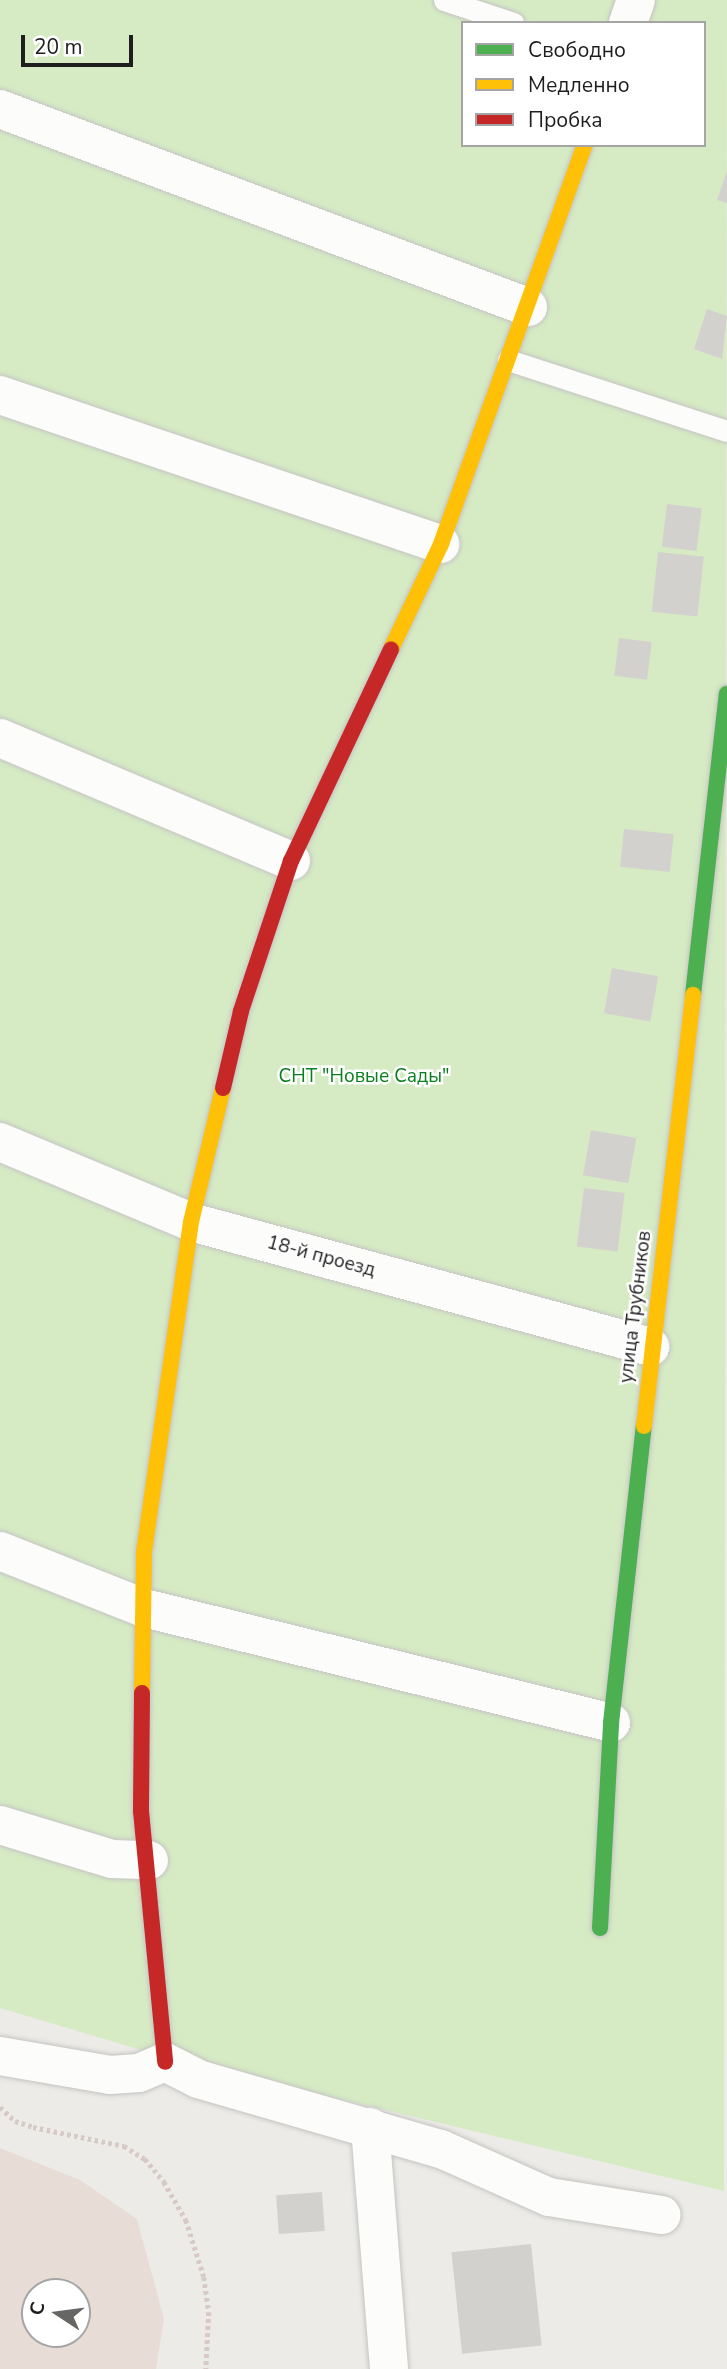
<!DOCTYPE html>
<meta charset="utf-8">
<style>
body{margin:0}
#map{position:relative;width:727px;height:2369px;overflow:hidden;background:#ecebe7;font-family:"Nunito Sans",sans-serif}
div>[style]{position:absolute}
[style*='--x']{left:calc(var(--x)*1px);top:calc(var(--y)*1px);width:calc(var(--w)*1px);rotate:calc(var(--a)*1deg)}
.military>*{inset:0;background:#e7ddd6}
.grass>*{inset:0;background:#d6ebc4}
.building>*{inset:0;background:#d3d1ce;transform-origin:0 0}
.path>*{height:4.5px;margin-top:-2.25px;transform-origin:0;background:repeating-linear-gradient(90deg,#d7c9c5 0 3.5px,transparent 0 7px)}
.roads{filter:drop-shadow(0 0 2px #c5c4c3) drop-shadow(0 0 2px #c5c4c3)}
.lane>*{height:21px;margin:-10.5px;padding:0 10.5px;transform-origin:10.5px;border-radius:10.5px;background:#fcfcfb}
.street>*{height:38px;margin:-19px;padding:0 19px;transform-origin:19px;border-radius:19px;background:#fcfcfb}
.fast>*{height:16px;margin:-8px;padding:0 8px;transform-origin:8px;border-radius:8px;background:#4caf50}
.slow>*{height:16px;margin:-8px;padding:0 8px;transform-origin:8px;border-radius:8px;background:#ffc107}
.jam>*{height:16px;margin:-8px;padding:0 8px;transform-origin:8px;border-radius:8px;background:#c62828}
span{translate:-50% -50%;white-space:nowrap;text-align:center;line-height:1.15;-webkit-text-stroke:5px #fff;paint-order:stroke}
.park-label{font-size:19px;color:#097f1b}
.street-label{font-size:19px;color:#1e1e1e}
.legend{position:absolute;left:461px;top:21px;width:245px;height:126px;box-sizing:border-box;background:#fff;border:2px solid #a5a5a5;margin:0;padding:9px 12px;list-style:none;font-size:21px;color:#1e1e1e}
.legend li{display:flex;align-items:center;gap:14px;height:35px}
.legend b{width:35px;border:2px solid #a5a5a5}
.north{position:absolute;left:21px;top:2278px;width:70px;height:70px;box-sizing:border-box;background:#fff;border:2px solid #a5a5a5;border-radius:50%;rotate:283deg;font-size:19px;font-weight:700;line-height:28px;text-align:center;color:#1e1e1e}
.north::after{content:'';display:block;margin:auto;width:24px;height:32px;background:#666664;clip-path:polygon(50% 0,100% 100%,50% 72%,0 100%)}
.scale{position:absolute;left:21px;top:35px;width:112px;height:32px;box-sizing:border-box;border:4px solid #1e1e1e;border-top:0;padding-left:9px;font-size:21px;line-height:24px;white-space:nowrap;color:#1e1e1e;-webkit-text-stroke:5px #fff;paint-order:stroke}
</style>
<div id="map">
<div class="military">
<div style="clip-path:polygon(evenodd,0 2148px,80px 2180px,137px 2219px,164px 2319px,156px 2369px,0 2369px,0 2148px,35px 2292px,77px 2292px,77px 2334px,35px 2334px,35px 2292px)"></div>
</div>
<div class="grass">
<div style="clip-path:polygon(evenodd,0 0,727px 0,724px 2191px,168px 2058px,0 2008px,0 0,463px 23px,704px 23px,704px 145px,463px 145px,463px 23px)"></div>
</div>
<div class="building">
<div style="clip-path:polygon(727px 171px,727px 203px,717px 200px)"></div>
<div style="clip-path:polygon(707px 309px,727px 316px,722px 359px,694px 349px)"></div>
<div style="left:667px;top:504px;width:35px;height:43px;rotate:7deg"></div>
<div style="left:658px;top:552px;width:46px;height:60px;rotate:6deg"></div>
<div style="left:619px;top:638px;width:33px;height:38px;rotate:7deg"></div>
<div style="left:624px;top:829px;width:50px;height:38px;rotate:6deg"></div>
<div style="left:612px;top:968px;width:47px;height:46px;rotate:10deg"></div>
<div style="left:591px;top:1130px;width:46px;height:46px;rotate:10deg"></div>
<div style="left:584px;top:1188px;width:41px;height:59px;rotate:7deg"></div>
<div style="left:322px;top:2192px;width:39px;height:46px;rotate:86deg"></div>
<div style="left:531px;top:2244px;width:102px;height:80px;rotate:84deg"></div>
</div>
<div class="path">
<div style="--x:0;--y:2107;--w:21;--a:43"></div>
<div style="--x:15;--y:2121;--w:19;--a:18"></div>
<div style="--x:33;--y:2127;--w:93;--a:11.8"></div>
<div style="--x:124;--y:2146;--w:25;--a:32"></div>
<div style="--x:145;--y:2159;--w:30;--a:50"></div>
<div style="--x:164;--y:2182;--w:44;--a:59.9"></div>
<div style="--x:186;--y:2220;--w:60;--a:72.5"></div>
<div style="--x:204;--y:2277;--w:35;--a:82"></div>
<div style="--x:209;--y:2312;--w:57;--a:93"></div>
</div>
<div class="roads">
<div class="lane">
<div style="--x:444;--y:0;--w:73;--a:18.4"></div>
<div style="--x:508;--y:360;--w:230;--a:18"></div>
</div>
<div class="street">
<div style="--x:628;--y:23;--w:24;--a:-71"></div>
<div style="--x:0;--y:109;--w:564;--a:20.56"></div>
<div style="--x:0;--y:395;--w:465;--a:18.7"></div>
<div style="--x:0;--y:738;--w:316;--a:22.9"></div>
<div style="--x:0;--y:1142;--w:207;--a:22.7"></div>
<div style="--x:191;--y:1222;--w:476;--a:15.2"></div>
<div style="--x:0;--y:1551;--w:155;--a:21.6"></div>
<div style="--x:144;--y:1608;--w:481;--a:13.8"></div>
<div style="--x:0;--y:1825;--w:117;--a:16.9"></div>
<div style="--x:112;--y:1859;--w:37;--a:2"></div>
<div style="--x:0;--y:2056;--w:112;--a:9.8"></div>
<div style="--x:110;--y:2075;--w:29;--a:-4"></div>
<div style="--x:139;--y:2073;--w:28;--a:-23"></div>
<div style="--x:165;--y:2062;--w:37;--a:27"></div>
<div style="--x:198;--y:2079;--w:253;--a:16.1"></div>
<div style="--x:441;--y:2149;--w:118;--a:24"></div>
<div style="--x:549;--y:2197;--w:114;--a:9.1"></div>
<div style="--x:370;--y:2127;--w:243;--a:85.5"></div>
</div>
<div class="fast">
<div style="--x:693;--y:995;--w:303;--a:-83.6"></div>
<div style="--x:600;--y:1928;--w:205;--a:-86.9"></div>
<div style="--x:611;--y:1723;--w:299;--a:-83.7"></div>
</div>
<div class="slow">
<div style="--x:391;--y:649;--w:116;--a:-64.5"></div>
<div style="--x:441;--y:544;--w:424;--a:-70.2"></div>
<div style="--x:644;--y:1426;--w:434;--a:-83.5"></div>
<div style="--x:142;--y:1693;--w:141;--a:-89.2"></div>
<div style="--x:144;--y:1552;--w:333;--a:-81.9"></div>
<div style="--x:191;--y:1222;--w:138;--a:-76.6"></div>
</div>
<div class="jam">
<div style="--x:223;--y:1088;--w:79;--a:-76.8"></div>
<div style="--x:241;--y:1011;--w:158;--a:-71.6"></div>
<div style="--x:291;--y:861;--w:234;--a:-64.7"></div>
<div style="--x:142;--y:1693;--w:118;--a:90.5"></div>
<div style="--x:141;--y:1811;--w:252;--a:84.5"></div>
</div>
</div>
<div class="park-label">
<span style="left:364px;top:1077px">СНТ "Новые Сады"</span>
</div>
<div class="street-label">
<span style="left:321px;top:1257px;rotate:15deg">18-й проезд</span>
<span style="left:636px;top:1307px;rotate:-83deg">улица Трубников</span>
</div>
<ul class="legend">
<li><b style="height:9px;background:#4caf50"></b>Свободно</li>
<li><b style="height:9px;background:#ffc107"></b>Медленно</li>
<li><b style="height:9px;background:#c62828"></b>Пробка</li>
</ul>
<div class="north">С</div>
<div class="scale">20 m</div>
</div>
